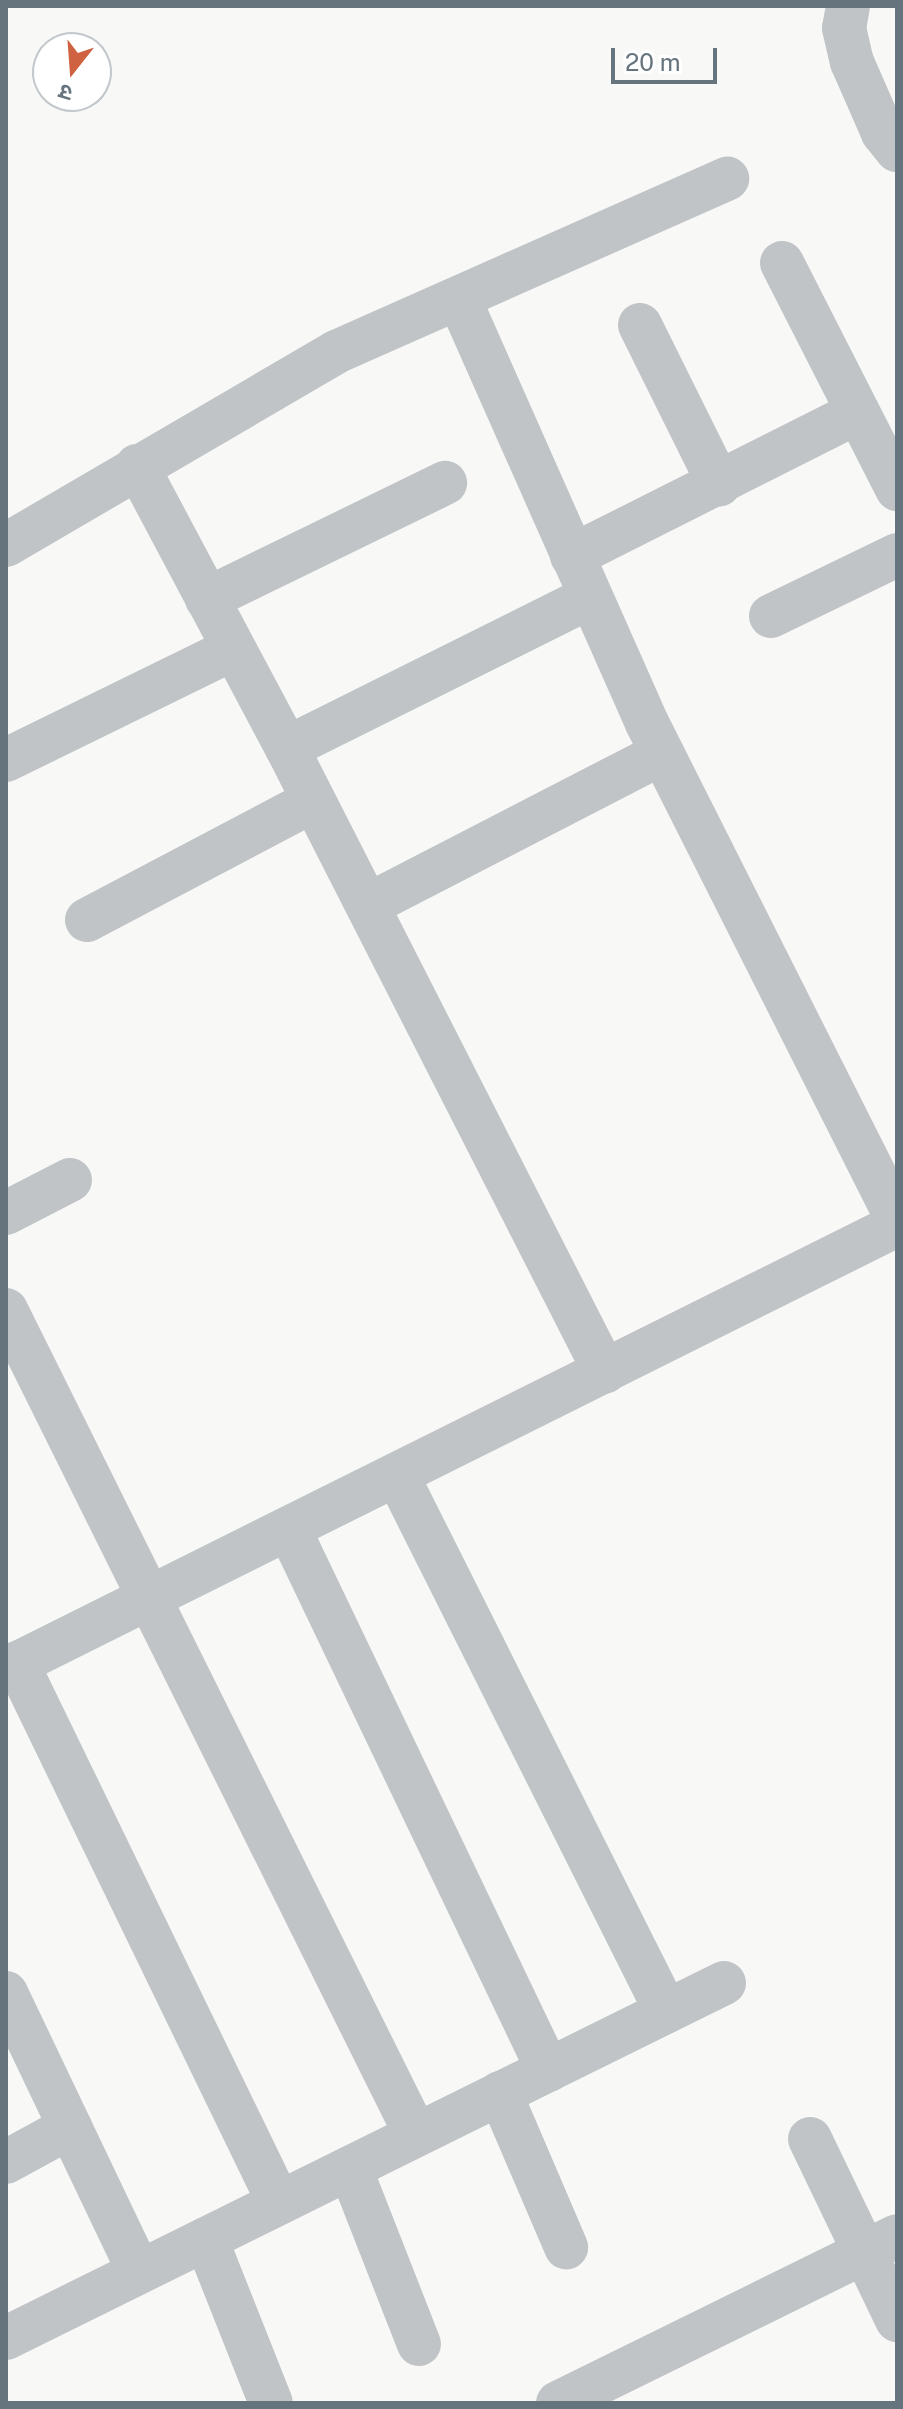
<!DOCTYPE html>
<meta charset="utf-8">
<style>
body{margin:0}
#map{position:relative;width:903px;height:2409px;overflow:hidden;background:#f8f8f7;font-family:"Public Sans","Noto Sans Devanagari",sans-serif}
div>[style]{position:absolute}
[style*='--x']{left:calc(var(--x)*1px);top:calc(var(--y)*1px);width:calc(var(--w)*1px);rotate:calc(var(--a)*1deg)}
.minor>*{height:44px;margin:-22px;padding:0 22px;transform-origin:22px;border-radius:22px;background:#c0c4c7}
span{translate:-50% -50%;white-space:nowrap;text-align:center;line-height:1.15;-webkit-text-stroke:8px #fff;paint-order:stroke}
.frame{position:absolute;inset:0;border:8px solid #66747e;pointer-events:none}
.north{position:absolute;left:32px;top:32px;width:80px;height:80px;box-sizing:border-box;background:#fff;border:2px solid #c2c7cb;border-radius:50%;rotate:197deg;font-size:22px;font-weight:700;line-height:32px;text-align:center;color:#66747e}
.north::after{content:'';display:block;margin:auto;width:28px;height:36px;background:#ce6241;clip-path:polygon(50% 0,100% 100%,50% 72%,0 100%)}
.scale{position:absolute;left:611px;top:48px;width:106px;height:36px;box-sizing:border-box;border:4px solid #66747e;border-top:0;padding-left:10px;font-size:24px;line-height:28px;white-space:nowrap;color:#66747e;-webkit-text-stroke:6px #fff;paint-order:stroke}
</style>
<div id="map">
<div class="minor">
<div style="--x:848;--y:6;--w:22;--a:100"></div>
<div style="--x:844;--y:28;--w:35;--a:77"></div>
<div style="--x:852;--y:62;--w:77;--a:66.4"></div>
<div style="--x:883;--y:133;--w:22;--a:51"></div>
<div style="--x:782;--y:263;--w:254;--a:63"></div>
<div style="--x:460;--y:301;--w:462;--a:66.1"></div>
<div style="--x:647;--y:723;--w:555;--a:63.25"></div>
<div style="--x:640;--y:325;--w:178;--a:63.6"></div>
<div style="--x:137;--y:466;--w:319;--a:62"></div>
<div style="--x:287;--y:748;--w:700;--a:63"></div>
<div style="--x:6;--y:545;--w:382;--a:-30.3"></div>
<div style="--x:336;--y:352;--w:428;--a:-23.9"></div>
<div style="--x:572;--y:556;--w:320;--a:-26.7"></div>
<div style="--x:207;--y:599;--w:265;--a:-26"></div>
<div style="--x:771;--y:616;--w:140;--a:-25.8"></div>
<div style="--x:287;--y:748;--w:339;--a:-26.5"></div>
<div style="--x:6;--y:760;--w:253;--a:-26.1"></div>
<div style="--x:368;--y:905;--w:331;--a:-27.3"></div>
<div style="--x:87;--y:920;--w:255;--a:-27.8"></div>
<div style="--x:6;--y:1213;--w:72;--a:-27.3"></div>
<div style="--x:6;--y:1310;--w:921;--a:63.57"></div>
<div style="--x:397;--y:1475;--w:600;--a:63.35"></div>
<div style="--x:289;--y:1529;--w:600;--a:64.42"></div>
<div style="--x:17;--y:1663;--w:600;--a:64.12"></div>
<div style="--x:6;--y:1669;--w:995;--a:-26.49"></div>
<div style="--x:6;--y:1993;--w:309;--a:64.5"></div>
<div style="--x:500;--y:2093;--w:168;--a:66.8"></div>
<div style="--x:810;--y:2139;--w:201;--a:64.3"></div>
<div style="--x:6;--y:2162;--w:73;--a:-28.7"></div>
<div style="--x:350;--y:2168;--w:189;--a:68.6"></div>
<div style="--x:206;--y:2239;--w:176;--a:68.4"></div>
<div style="--x:6;--y:2338;--w:801;--a:-26.31"></div>
<div style="--x:558;--y:2403;--w:378;--a:-26.2"></div>
</div>
<div class="frame"></div>
<div class="north">उ</div>
<div class="scale">20 m</div>
</div>
